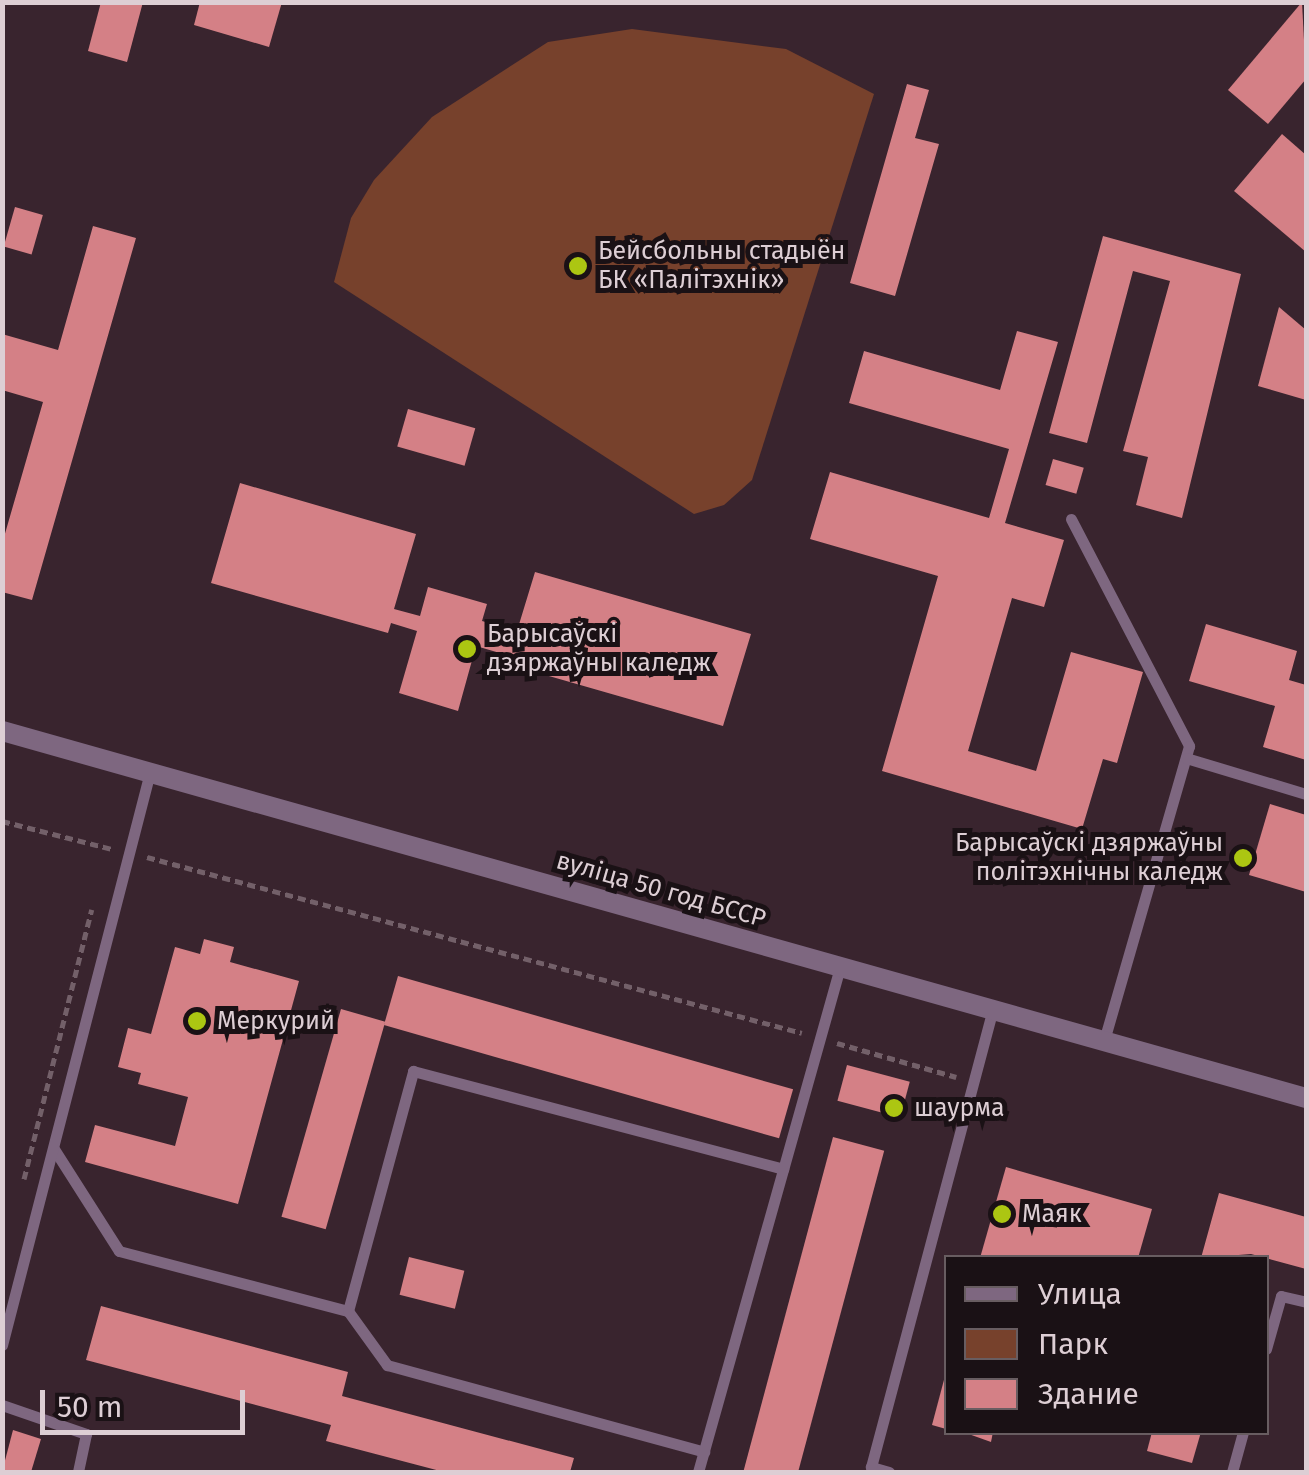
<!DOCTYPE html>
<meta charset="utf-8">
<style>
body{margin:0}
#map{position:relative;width:1309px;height:1475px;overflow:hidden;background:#39242e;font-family:"Fira Sans",sans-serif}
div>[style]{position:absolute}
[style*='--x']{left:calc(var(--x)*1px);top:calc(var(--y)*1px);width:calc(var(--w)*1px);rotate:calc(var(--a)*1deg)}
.green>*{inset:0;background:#77412c}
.building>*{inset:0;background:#d48086;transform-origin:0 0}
.path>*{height:5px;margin-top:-2.5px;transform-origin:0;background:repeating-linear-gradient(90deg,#736069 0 8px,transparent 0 13px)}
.service>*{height:11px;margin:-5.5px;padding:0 5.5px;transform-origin:5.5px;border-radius:5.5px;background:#7e6780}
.minor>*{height:20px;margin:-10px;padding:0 10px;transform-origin:10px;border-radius:10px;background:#7e6780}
.dots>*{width:28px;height:28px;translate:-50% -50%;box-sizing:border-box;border:5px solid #1a1115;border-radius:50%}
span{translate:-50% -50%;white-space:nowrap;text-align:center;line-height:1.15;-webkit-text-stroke:10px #1a1115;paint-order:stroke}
.poi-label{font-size:25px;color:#ddced4}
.left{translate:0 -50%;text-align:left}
.right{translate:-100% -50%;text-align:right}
.street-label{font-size:25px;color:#ddced4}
.frame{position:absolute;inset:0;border:5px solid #ddced4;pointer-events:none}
.legend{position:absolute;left:944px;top:1255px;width:325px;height:180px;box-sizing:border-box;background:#1a1115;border:2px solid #685d61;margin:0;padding:12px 18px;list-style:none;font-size:30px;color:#ddced4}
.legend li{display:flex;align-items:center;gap:20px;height:50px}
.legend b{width:50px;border:2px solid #685d61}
.scale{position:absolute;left:40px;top:1390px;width:205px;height:45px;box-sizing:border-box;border:5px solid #ddced4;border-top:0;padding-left:12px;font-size:30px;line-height:35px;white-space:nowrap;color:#ddced4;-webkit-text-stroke:8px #1a1115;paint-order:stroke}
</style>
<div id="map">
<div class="green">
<div style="clip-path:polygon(632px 29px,786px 49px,874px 94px,752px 480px,724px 505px,694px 514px,334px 282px,351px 218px,374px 180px,432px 117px,548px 42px)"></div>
</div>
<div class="building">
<div style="clip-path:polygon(101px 2px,143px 2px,127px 62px,88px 51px)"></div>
<div style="clip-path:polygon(200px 2px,282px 2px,269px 47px,194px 25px)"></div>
<div style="clip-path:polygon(1302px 2px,1306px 79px,1268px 124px,1228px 90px)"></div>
<div style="clip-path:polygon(907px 84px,929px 90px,915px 138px,939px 144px,895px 296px,850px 283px)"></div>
<div style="clip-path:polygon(1282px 134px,1306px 155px,1306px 252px,1234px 191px)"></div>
<div style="left:15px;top:207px;width:29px;height:41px;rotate:16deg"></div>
<div style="clip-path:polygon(93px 226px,136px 238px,32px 600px,2px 592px,2px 544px,43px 402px,2px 390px,2px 334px,58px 350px)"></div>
<div style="clip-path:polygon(1103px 236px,1241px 274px,1182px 518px,1136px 505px,1148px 457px,1123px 451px,1170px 281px,1133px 271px,1087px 443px,1049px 433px)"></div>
<div style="clip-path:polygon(1279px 307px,1306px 330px,1306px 400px,1258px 386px)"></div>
<div style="clip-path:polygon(1017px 331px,1058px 342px,1005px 523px,1064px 540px,1044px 607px,1012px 598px,968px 751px,1036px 771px,1071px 652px,1143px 672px,1117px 763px,1103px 759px,1082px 829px,882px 771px,938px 576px,810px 539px,830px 472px,989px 518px,1009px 449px,849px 403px,864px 351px,1000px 390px)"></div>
<div style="left:408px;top:409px;width:70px;height:39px;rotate:16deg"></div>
<div style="left:1053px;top:459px;width:32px;height:27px;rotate:16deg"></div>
<div style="clip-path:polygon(240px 483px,416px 534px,394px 609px,420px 616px,428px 587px,487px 604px,482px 621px,517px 631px,535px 572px,751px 634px,723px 726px,507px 664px,510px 656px,476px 646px,458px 711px,399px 693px,417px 631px,391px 623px,388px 633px,211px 583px)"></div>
<div style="clip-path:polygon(1206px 624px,1297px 651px,1289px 680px,1306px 685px,1306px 760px,1263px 747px,1275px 706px,1189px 681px)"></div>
<div style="clip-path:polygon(1270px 804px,1306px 815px,1306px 892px,1249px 875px)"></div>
<div style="clip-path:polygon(204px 939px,234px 947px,230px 962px,299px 981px,238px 1204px,85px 1162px,95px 1125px,175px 1146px,188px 1097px,138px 1084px,141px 1073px,118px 1067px,128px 1028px,151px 1034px,175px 947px,200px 954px)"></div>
<div style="left:398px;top:976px;width:411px;height:51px;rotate:16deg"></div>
<div style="left:341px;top:1009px;width:46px;height:216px;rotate:16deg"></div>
<div style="left:847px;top:1065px;width:65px;height:37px;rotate:15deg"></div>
<div style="left:833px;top:1137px;width:53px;height:348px;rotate:15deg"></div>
<div style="clip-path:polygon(1006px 1167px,1152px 1209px,1138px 1258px,980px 1258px)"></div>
<div style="clip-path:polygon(1219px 1193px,1306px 1217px,1306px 1269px,1251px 1254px,1201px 1258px)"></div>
<div style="left:409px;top:1257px;width:57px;height:39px;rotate:14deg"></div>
<div style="clip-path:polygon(101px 1306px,348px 1372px,342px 1396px,574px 1458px,570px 1472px,444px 1472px,326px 1441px,331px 1425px,86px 1360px)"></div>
<div style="clip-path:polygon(945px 1376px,946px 1376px,946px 1429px,932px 1425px)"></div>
<div style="clip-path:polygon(13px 1430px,41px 1439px,31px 1472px,2px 1472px)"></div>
<div style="clip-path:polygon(963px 1432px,993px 1432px,991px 1442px)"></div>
<div style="clip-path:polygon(1152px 1432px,1201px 1432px,1192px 1463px,1147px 1451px)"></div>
</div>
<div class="path">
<div style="--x:2;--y:821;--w:114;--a:14.3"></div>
<div style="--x:147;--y:857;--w:678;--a:15.04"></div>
<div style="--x:837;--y:1043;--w:124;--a:15.9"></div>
<div style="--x:24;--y:1179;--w:278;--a:-75.9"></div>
</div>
<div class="service">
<div style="--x:1071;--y:519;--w:256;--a:62.5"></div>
<div style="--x:1189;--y:746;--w:307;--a:106.1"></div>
<div style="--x:1186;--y:758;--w:125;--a:16.7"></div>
<div style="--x:54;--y:1149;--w:121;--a:57.5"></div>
<div style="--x:119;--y:1251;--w:237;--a:14.7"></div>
<div style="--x:348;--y:1311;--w:249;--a:-74.8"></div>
<div style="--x:413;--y:1071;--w:383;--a:14.8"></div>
<div style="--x:348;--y:1311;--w:67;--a:54.2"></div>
<div style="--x:387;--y:1365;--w:329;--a:15.3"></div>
<div style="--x:2;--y:1345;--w:592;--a:-75.52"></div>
<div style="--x:1266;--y:1349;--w:55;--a:-74.2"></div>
<div style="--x:1281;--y:1296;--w:26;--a:13"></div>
<div style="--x:2;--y:1405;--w:89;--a:19"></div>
<div style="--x:86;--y:1434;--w:39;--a:102"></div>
<div style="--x:698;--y:1472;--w:525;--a:-74.29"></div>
<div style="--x:889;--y:1472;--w:19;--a:-164"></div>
<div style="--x:871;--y:1467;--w:473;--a:-75.1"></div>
<div style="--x:1232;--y:1472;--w:41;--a:-74.6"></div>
</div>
<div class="minor">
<div style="--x:2;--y:731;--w:1355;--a:15.72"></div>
</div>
<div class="dots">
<div style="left:578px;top:266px;background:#acc612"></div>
<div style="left:467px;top:649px;background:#acc612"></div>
<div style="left:1243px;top:858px;background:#acc612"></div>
<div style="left:197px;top:1021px;background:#acc612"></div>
<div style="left:894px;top:1108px;background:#acc612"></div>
<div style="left:1002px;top:1214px;background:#acc612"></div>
</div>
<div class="poi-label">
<span class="left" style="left:598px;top:266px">Бейсбольны стадыён<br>БК «Палітэхнік»</span>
<span class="left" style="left:487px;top:649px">Барысаўскі<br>дзяржаўны каледж</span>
<span class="right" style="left:1223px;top:858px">Барысаўскі дзяржаўны<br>політэхнічны каледж</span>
<span class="left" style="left:217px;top:1021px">Меркурий</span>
<span class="left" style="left:914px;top:1108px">шаурма</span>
<span class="left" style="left:1022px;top:1214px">Маяк</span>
</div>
<div class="street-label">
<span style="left:661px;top:890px;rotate:16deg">вуліца 50 год БССР</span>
</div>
<div class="frame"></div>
<ul class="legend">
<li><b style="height:12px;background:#7e6780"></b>Улица</li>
<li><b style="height:28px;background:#77412c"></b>Парк</li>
<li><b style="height:28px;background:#d48086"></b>Здание</li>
</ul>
<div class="scale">50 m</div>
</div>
